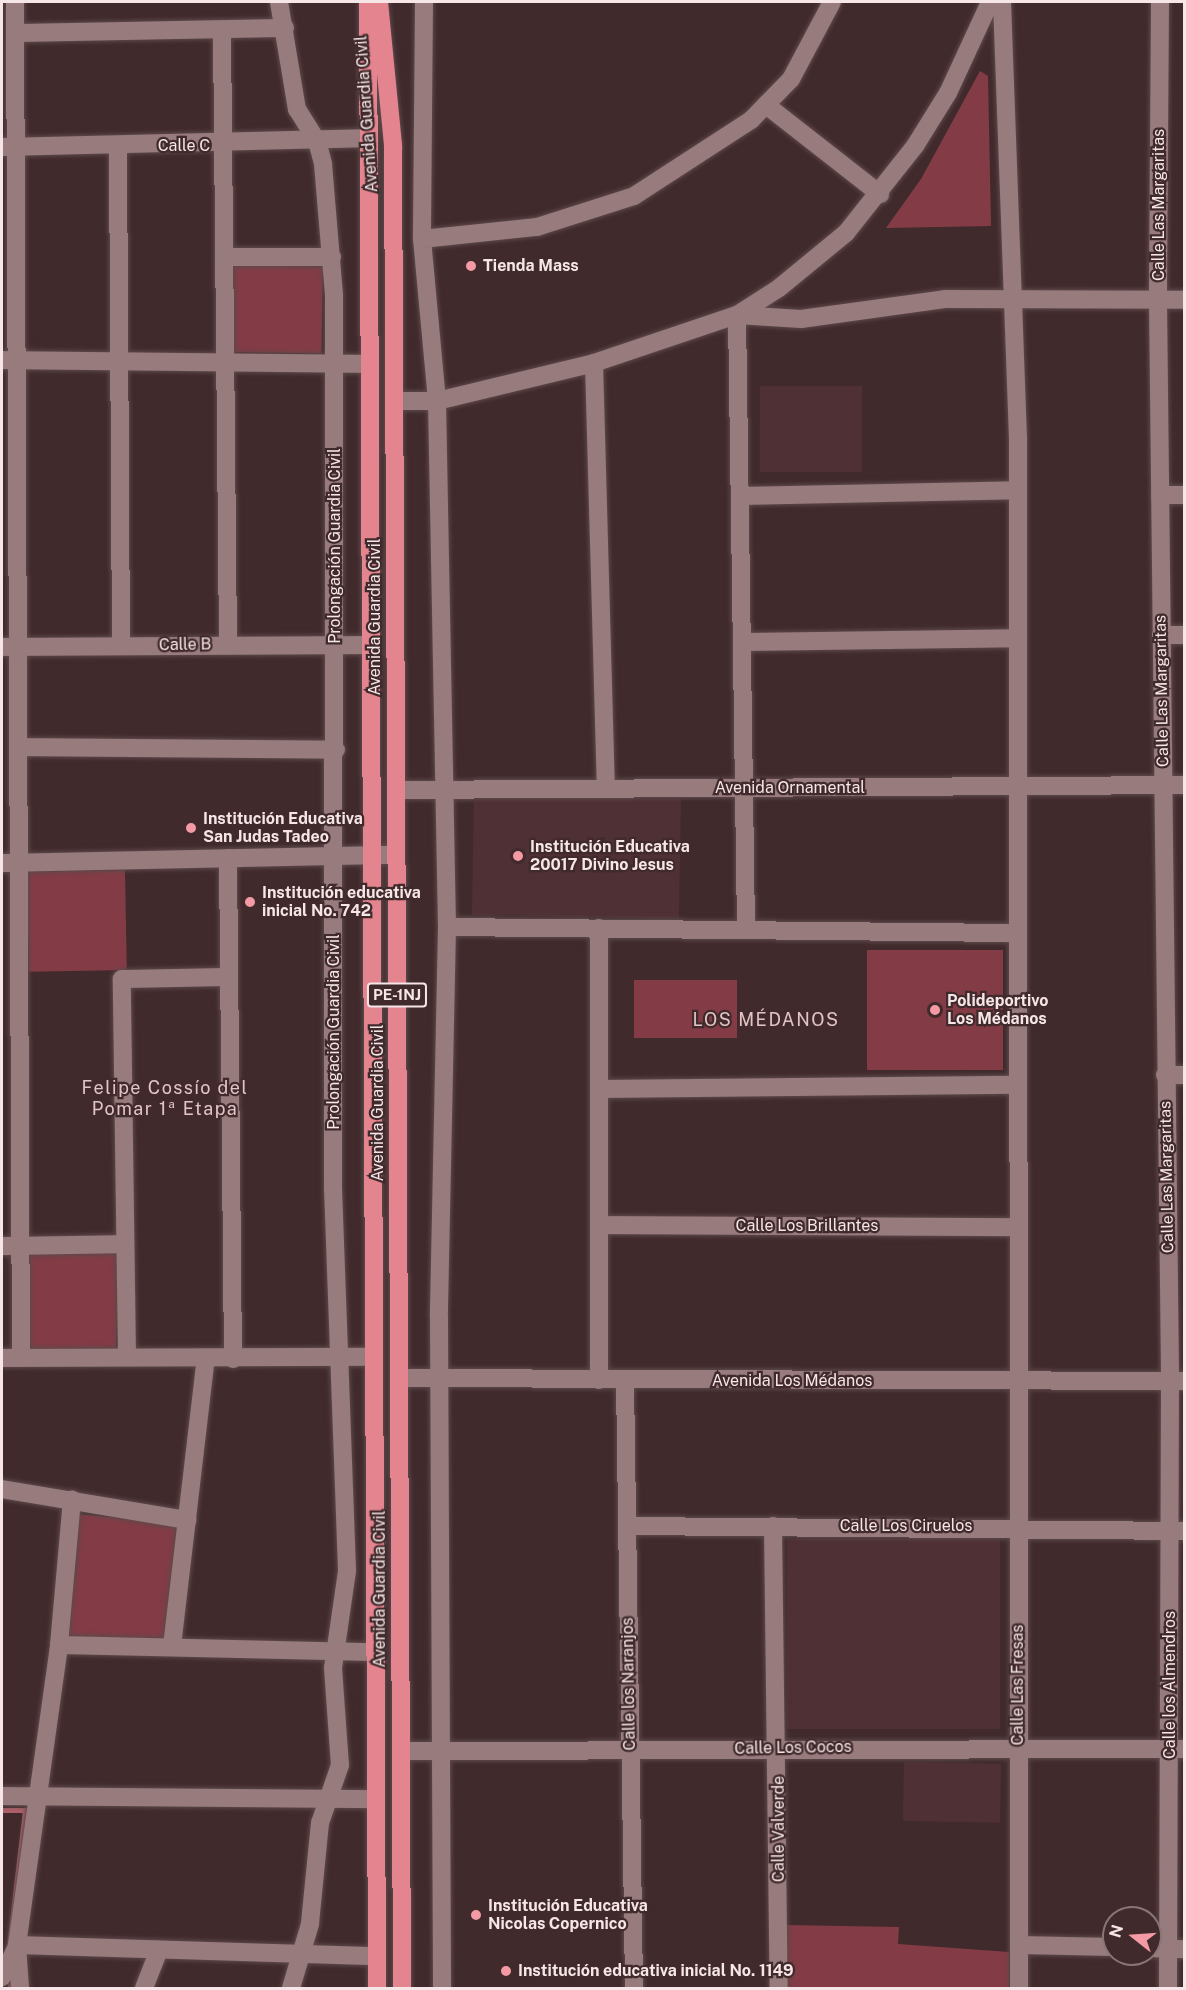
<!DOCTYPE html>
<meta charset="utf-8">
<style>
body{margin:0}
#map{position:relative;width:1186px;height:1990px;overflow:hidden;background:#412a2c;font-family:"Public Sans",sans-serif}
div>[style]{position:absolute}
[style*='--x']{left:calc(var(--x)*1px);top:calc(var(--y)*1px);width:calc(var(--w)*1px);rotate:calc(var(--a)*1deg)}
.built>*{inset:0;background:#4f3034;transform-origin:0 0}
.green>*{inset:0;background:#833c46;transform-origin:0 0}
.stream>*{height:5px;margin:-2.5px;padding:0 2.5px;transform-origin:2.5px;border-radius:2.5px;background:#af606a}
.roads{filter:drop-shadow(0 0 2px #5d494b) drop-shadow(0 0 2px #5d494b)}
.minor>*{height:18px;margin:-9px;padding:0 9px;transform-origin:9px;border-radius:9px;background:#977b7d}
.highway>*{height:18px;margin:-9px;padding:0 9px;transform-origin:9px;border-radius:9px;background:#e4848f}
.dots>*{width:16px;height:16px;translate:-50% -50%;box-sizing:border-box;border:3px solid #412a2c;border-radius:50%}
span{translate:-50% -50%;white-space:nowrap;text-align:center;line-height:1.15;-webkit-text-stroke:4.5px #412a2c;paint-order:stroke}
.shield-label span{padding:2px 4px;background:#412a2c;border:2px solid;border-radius:4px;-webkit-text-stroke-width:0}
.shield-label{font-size:15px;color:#f6e6e7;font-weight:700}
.street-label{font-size:16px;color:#f6e6e7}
.poi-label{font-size:16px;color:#f6e6e7;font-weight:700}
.left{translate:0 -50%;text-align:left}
.neighbourhood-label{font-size:18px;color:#e3c4c6;letter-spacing:1.5px}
.frame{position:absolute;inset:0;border:3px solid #f6e6e7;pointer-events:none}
.north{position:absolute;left:1102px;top:1906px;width:60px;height:60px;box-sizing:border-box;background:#412a2c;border:2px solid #897577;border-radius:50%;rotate:287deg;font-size:16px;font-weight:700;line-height:24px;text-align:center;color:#f6e6e7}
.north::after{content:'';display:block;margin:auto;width:21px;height:27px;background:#f49aa4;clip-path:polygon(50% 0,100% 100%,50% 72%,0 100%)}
</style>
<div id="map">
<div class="built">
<div style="left:862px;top:386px;width:86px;height:102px;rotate:90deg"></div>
<div style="left:474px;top:795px;width:207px;height:120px;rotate:1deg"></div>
<div style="left:787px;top:1539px;width:213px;height:190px"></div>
<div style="left:904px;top:1762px;width:97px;height:59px;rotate:1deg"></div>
</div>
<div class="green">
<div style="clip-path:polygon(980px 71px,988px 76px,991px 226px,886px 228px,921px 179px)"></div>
<div style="left:232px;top:265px;width:91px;height:87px;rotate:1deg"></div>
<div style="left:125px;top:870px;width:100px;height:98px;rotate:89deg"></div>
<div style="left:867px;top:950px;width:136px;height:120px"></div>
<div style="left:634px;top:980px;width:103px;height:58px"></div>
<div style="left:28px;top:1250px;width:90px;height:99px;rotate:1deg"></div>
<div style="left:76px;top:1514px;width:101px;height:122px;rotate:5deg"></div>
<div style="clip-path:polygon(786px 1925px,899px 1927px,898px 1944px,1009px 1952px,1009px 1988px,786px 1988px)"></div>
</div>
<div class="stream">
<div style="--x:2;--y:1810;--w:23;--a:0"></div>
<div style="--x:25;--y:1810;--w:137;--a:96.7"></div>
<div style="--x:10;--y:1976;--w:12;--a:90"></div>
</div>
<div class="roads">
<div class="minor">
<div style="--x:15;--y:2;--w:1356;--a:89.75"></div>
<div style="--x:279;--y:2;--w:109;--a:80.5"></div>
<div style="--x:297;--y:109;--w:38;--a:58"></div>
<div style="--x:317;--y:141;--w:24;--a:75"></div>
<div style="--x:323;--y:164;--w:131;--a:85.2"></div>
<div style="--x:334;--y:295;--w:893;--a:90.06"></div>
<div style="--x:333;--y:1188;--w:383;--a:87.9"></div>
<div style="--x:347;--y:1571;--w:98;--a:98.2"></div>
<div style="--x:333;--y:1668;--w:97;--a:85.9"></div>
<div style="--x:340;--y:1765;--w:61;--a:109"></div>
<div style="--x:320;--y:1823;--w:101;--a:95.7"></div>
<div style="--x:310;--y:1924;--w:67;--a:106.5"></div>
<div style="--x:424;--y:2;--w:237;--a:90.5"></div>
<div style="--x:422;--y:239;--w:163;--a:84.7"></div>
<div style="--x:437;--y:401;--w:526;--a:88.91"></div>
<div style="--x:447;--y:927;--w:390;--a:91.2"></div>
<div style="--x:439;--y:1317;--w:671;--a:89.74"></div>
<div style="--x:1002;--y:2;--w:435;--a:87.9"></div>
<div style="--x:1018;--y:437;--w:1551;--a:89.96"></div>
<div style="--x:1160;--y:2;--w:298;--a:90.4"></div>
<div style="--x:1158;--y:300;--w:1081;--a:89.36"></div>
<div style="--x:1170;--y:1381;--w:607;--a:90.19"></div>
<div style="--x:222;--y:31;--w:614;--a:89.44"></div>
<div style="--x:15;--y:33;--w:270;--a:-1.1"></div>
<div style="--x:766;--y:105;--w:145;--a:38"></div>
<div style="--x:118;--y:146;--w:500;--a:89.66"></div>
<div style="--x:2;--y:147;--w:363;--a:-1.4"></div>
<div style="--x:422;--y:239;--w:116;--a:-6"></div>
<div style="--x:537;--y:227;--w:102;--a:-17.7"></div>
<div style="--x:634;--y:196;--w:140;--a:-33"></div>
<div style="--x:751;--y:120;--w:57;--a:-45.7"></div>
<div style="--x:791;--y:79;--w:87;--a:-62"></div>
<div style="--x:224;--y:257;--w:108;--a:0"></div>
<div style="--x:2;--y:360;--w:365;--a:0.6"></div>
<div style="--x:594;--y:363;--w:425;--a:88.4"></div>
<div style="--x:394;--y:401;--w:43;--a:0"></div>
<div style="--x:437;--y:401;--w:162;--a:-13.6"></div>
<div style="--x:594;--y:363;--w:151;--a:-18.6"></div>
<div style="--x:737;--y:315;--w:50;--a:-32.7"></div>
<div style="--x:779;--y:288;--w:87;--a:-39.4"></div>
<div style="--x:846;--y:233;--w:111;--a:-51.6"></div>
<div style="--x:915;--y:146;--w:62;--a:-58.1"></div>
<div style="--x:948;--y:93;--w:100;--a:-65.2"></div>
<div style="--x:1160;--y:495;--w:24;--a:0"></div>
<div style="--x:740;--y:496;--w:277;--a:-1.2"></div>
<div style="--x:1161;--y:635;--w:23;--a:0"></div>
<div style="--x:745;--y:642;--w:271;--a:-0.8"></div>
<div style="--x:2;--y:647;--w:367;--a:-0.3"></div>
<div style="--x:19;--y:747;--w:317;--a:0.5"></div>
<div style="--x:396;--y:790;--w:788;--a:-0.36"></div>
<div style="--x:228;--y:858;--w:501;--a:89.43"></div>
<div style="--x:2;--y:863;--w:394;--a:-1.2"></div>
<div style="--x:447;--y:927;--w:567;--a:0.61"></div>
<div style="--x:746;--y:928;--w:613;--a:-90.84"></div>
<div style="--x:737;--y:315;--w:64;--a:3.6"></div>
<div style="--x:801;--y:319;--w:145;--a:-7.9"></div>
<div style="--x:945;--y:299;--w:239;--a:0.2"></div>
<div style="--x:1165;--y:1075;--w:19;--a:0"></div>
<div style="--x:599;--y:1089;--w:416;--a:-0.6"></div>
<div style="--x:599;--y:1225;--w:416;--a:0.3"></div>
<div style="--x:2;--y:1246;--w:123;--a:-0.9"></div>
<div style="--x:127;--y:1357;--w:378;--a:-90.8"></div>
<div style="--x:122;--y:979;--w:107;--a:-1.1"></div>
<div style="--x:2;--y:1358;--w:372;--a:-0.2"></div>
<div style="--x:399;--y:1378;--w:785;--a:0.22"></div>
<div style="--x:599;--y:1380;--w:452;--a:-90"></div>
<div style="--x:625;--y:1380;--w:608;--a:89.15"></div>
<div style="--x:2;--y:1489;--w:188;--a:9.5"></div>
<div style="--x:627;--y:1526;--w:557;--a:0.51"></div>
<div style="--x:773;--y:1526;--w:462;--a:89.3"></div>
<div style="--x:59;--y:1645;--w:316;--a:1.3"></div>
<div style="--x:172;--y:1646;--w:290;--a:-83.3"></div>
<div style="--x:401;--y:1751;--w:783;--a:-0.15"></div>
<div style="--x:2;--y:1796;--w:373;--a:0.5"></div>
<div style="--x:17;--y:1945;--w:360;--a:1.8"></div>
<div style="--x:1019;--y:1945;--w:95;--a:1.2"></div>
<div style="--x:1150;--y:1948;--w:34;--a:2"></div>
<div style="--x:2;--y:1977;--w:34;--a:-64"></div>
<div style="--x:20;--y:1988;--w:43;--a:-94"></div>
<div style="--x:17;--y:1945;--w:303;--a:-82"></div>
<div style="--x:59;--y:1645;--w:146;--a:-84.9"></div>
<div style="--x:144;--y:1988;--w:41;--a:-68.5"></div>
</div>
<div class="highway">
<div style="--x:368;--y:2;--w:1986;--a:89.74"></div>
<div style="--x:379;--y:2;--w:145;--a:84.4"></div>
<div style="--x:393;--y:146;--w:1842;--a:89.72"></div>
</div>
</div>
<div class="dots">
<div style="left:471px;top:266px;background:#f49aa4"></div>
<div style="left:191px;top:828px;background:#f49aa4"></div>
<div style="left:518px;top:856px;background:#f49aa4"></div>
<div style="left:250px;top:902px;background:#f49aa4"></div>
<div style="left:935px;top:1010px;background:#f49aa4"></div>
<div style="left:476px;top:1915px;background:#f49aa4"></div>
<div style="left:506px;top:1971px;background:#f49aa4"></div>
</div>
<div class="shield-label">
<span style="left:397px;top:995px">PE-1NJ</span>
</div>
<div class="street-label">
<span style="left:367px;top:114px;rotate:-94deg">Avenida Guardia Civil</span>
<span style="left:184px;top:146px">Calle C</span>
<span style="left:1159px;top:205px;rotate:-90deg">Calle Las Margaritas</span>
<span style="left:335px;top:546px;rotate:-90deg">Prolongación Guardia Civil</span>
<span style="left:375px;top:617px;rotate:-90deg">Avenida Guardia Civil</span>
<span style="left:185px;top:645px;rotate:-1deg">Calle B</span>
<span style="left:1162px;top:691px;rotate:-91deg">Calle Las Margaritas</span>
<span style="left:790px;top:788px">Avenida Ornamental</span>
<span style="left:334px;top:1032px;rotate:-90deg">Prolongación Guardia Civil</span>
<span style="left:378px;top:1103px;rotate:-90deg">Avenida Guardia Civil</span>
<span style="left:1167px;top:1177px;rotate:-91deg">Calle Las Margaritas</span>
<span style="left:807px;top:1226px">Calle Los Brillantes</span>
<span style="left:792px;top:1381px">Avenida Los Médanos</span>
<span style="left:906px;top:1526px">Calle Los Ciruelos</span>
<span style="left:380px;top:1589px;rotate:-90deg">Avenida Guardia Civil</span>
<span style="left:629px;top:1684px;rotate:-91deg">Calle los Naranjos</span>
<span style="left:1018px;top:1685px;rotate:-90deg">Calle Las Fresas</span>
<span style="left:1170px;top:1685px;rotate:-90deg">Calle los Almendros</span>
<span style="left:793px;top:1748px;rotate:-1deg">Calle Los Cocos</span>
<span style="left:779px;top:1829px;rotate:-90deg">Calle Valverde</span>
</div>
<div class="poi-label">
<span class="left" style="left:483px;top:266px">Tienda Mass</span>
<span class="left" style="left:203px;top:828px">Institución Educativa<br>San Judas Tadeo</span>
<span class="left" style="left:530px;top:856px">Institución Educativa<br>20017 Divino Jesus</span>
<span class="left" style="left:262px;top:902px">Institución educativa<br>inicial No. 742</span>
<span class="left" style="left:947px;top:1010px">Polideportivo<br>Los Médanos</span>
<span class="left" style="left:488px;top:1915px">Institución Educativa<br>Nicolas Copernico</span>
<span class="left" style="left:518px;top:1971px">Institución educativa inicial No. 1149</span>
</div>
<div class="neighbourhood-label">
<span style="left:766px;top:1020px">LOS MÉDANOS</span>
<span style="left:165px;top:1099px">Felipe Cossío del<br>Pomar 1ª Etapa</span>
</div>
<div class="frame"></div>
<div class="north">N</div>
</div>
